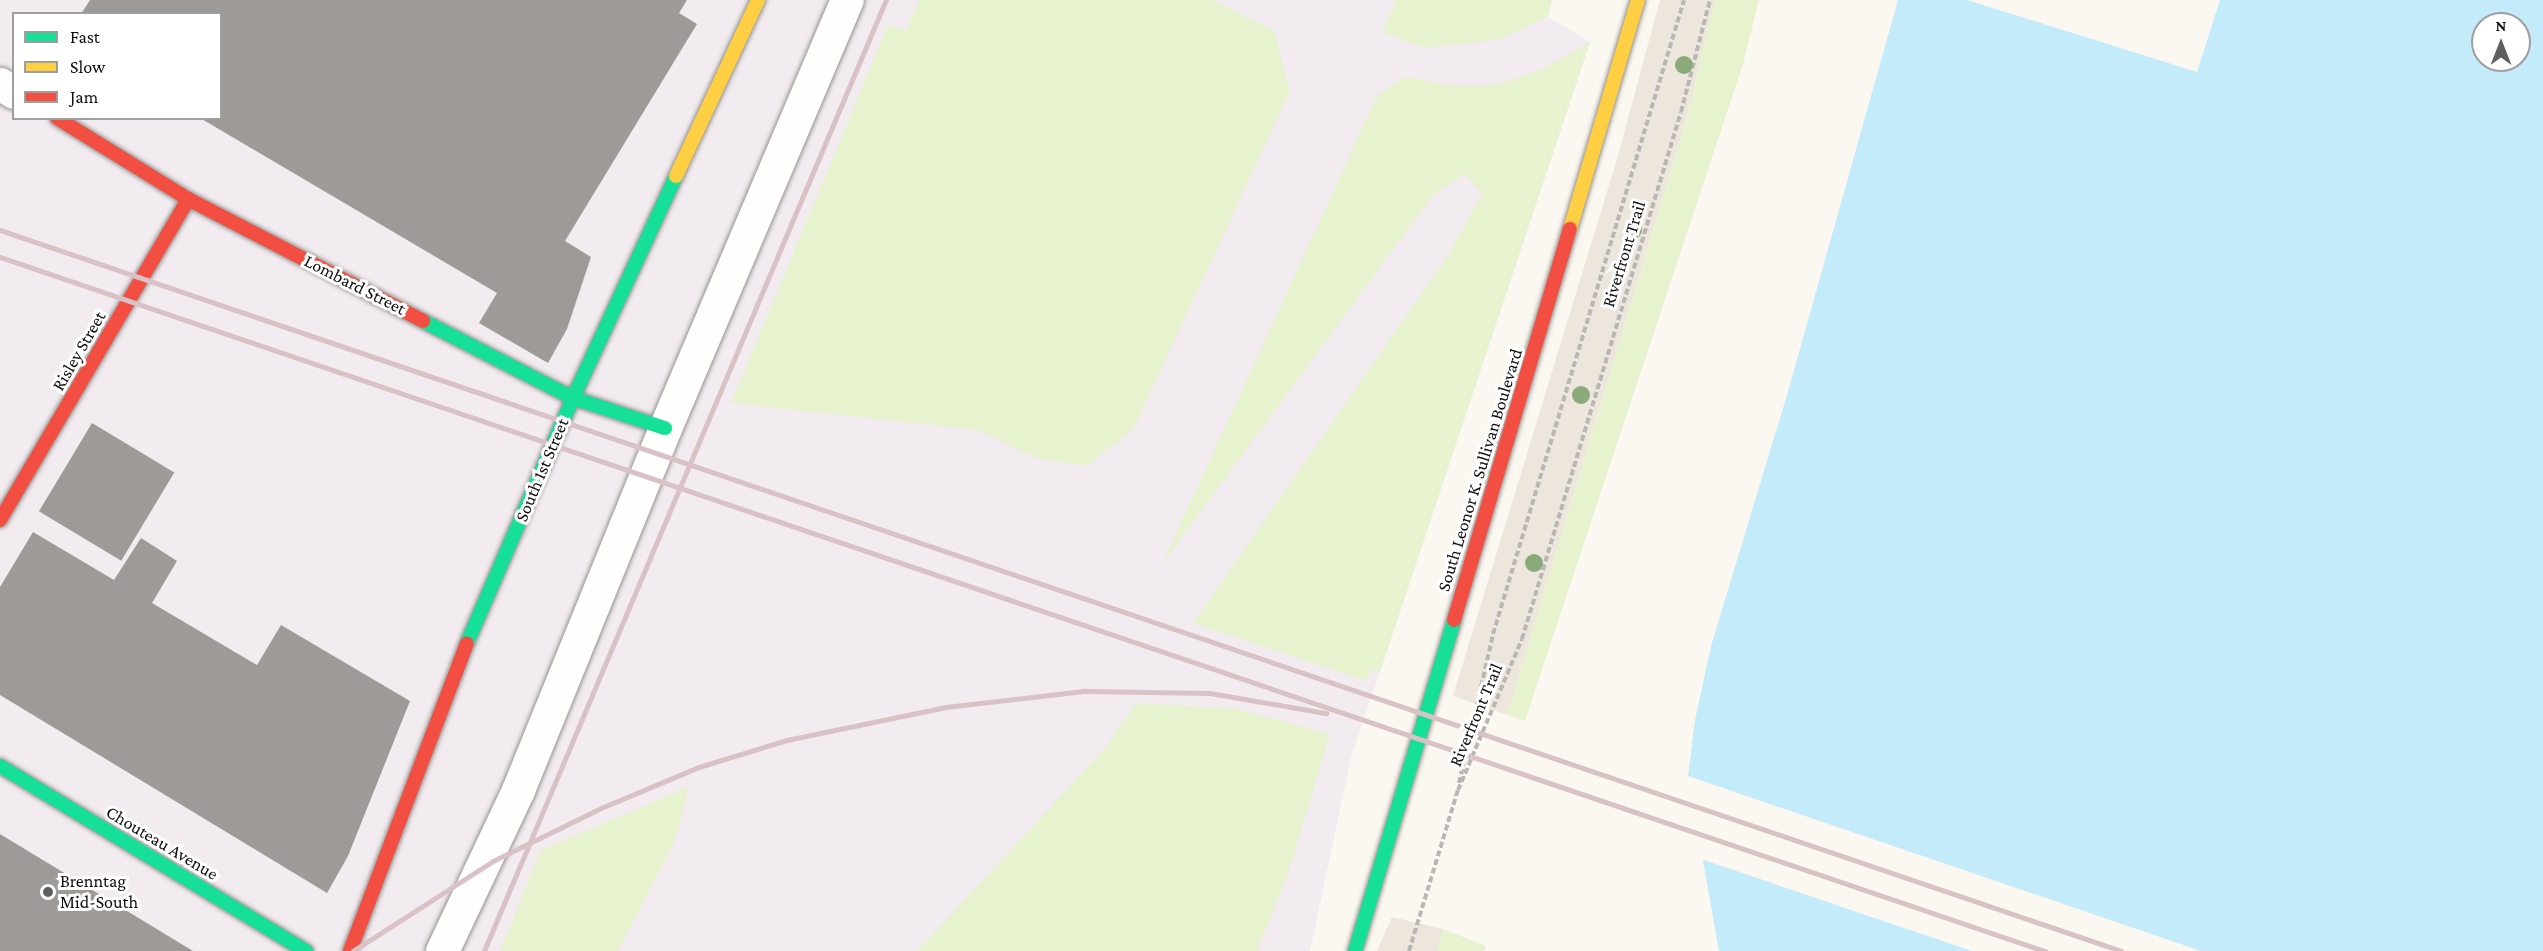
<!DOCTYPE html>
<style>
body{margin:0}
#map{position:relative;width:2543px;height:951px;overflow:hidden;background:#fbf8f1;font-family:"Crimson Pro",serif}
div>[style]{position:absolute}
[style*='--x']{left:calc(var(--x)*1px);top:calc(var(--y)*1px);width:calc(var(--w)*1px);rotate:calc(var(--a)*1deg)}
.industrial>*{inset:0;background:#f2ebef}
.green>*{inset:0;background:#e7f2ce}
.plaza>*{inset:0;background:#ece6dc}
.water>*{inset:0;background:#c3ebf9}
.pier>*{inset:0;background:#fbf8f1}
.building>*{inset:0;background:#9e9a97;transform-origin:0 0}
.path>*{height:4px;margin-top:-2px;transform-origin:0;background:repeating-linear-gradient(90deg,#b8b7b6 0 6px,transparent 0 9px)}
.roads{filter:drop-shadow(0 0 2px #949390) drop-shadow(0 0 2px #949390)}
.street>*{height:33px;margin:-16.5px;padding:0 16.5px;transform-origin:16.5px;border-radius:16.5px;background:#fefefd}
.fast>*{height:14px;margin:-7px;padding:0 7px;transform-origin:7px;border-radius:7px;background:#16e098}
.slow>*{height:14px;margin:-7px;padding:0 7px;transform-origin:7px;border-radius:7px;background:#ffcf43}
.jam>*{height:14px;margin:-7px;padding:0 7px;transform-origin:7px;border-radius:7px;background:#f24e42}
.rail>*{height:4.5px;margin:-2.25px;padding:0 2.25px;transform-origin:2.25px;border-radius:2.25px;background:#d9c2c5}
.trees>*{width:18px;height:18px;margin:-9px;border-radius:50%;background:#8baa79}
.dots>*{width:16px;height:16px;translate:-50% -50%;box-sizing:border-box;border:3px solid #fff;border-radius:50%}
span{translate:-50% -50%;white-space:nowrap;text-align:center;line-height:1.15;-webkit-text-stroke:6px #fff;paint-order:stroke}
.street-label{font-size:18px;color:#0d0d0d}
.poi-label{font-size:18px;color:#0d0d0d}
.left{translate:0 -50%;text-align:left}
.legend{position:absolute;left:12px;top:12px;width:210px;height:108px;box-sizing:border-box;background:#fff;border:2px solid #9e9e9e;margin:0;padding:8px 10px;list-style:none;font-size:18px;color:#0d0d0d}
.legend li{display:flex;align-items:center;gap:12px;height:30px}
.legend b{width:30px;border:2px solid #9e9e9e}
.north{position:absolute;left:2471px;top:12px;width:60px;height:60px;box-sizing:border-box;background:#fff;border:2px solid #9e9e9e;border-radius:50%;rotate:0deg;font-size:16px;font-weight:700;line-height:24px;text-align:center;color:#0d0d0d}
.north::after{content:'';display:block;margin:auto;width:21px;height:27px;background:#605f5d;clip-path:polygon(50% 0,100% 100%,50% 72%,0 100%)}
</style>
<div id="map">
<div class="industrial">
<div style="clip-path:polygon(evenodd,0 0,1552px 0,1548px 17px,1590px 42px,1351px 758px,1310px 951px,0 951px,0 0,14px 14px,220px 14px,220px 118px,14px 118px,14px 14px)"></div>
</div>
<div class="green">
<div style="clip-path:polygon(919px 0,1212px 0,1274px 30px,1290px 91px,1134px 428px,1087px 466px,1036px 458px,979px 430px,731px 403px,888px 25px,906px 31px)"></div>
<div style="clip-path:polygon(1396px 0,1552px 0,1548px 17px,1498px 40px,1425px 48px,1382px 32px)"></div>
<div style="clip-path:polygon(1715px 0,1759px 0,1743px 64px,1525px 721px,1507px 715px,1686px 120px)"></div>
<div style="clip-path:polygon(1590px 42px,1380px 672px,1371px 669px,1367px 681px,1193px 623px,1449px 254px,1482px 194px,1465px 174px,1433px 195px,1162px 564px,1377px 96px,1404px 77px,1450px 85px,1495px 85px,1541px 70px)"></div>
<div style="clip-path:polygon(1136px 703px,1238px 709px,1330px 734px,1287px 877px,1257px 951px,917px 951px,1105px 748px)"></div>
<div style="clip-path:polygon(689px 787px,675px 841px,618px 951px,500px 951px,541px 850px)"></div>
<div style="clip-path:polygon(1443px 929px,1486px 946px,1484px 951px,1437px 951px)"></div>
</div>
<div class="plaza">
<div style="clip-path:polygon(1660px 0,1715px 0,1686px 120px,1507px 715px,1453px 696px,1617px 159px)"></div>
<div style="clip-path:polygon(1392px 917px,1443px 929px,1437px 951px,1377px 951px)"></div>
</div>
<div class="water">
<div style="clip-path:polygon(evenodd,1898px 0,2543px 0,2543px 951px,1719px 951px,1688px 776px,1695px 720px,1711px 646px,1787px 395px,1898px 0,2483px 24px,2519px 24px,2519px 60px,2483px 60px,2483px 24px)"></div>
</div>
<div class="pier">
<div style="clip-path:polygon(1967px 0,2220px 0,2197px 72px)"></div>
<div style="clip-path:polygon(1685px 775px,1688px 776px,2201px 951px,1972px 951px,1701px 859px)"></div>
</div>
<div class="building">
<div style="clip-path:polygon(90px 0,687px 0,679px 13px,697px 24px,565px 241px,591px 257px,567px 329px,548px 363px,479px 323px,497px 293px,200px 118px,220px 118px,220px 14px,81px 14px)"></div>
<div style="left:92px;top:423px;width:96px;height:103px;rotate:31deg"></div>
<div style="clip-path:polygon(33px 532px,114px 580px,141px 538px,177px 561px,152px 603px,257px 665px,281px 625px,410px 701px,348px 856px,327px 893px,0 695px,0 587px)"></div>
<div style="clip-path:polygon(0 834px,193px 951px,0 951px)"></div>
</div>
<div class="path">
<div style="--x:1459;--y:783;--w:153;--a:-77.1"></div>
<div style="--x:1493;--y:634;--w:662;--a:-73.23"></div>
<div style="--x:1409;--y:951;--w:168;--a:-73.1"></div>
<div style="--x:1458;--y:790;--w:164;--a:-67"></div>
<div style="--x:1522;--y:639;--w:550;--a:-73.21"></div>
<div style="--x:1681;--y:112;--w:116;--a:-75.5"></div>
</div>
<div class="roads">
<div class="street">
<div style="--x:0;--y:84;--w:16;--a:30"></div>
<div style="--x:442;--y:951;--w:178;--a:-64.7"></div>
<div style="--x:518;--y:790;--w:391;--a:-67.9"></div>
<div style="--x:665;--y:428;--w:465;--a:-67"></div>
</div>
<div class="fast">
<div style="--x:423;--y:321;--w:169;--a:27.2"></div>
<div style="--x:573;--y:398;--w:97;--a:18.1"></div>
<div style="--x:467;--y:643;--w:267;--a:-66.6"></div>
<div style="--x:573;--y:398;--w:245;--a:-65.1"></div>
<div style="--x:0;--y:766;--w:358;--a:31.2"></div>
<div style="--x:1355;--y:951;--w:345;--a:-73.3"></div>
</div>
<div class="slow">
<div style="--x:676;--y:176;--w:194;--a:-65"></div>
<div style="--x:1570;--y:229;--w:239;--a:-73.5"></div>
</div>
<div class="jam">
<div style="--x:57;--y:118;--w:154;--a:31.7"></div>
<div style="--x:188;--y:199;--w:265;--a:27.4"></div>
<div style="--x:0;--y:520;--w:372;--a:-59.6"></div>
<div style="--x:1454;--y:620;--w:408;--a:-73.5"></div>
<div style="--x:350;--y:951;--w:329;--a:-69.2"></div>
</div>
</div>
<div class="rail">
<div style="--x:0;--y:230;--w:2240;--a:18.77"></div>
<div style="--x:0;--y:257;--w:2160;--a:18.75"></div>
<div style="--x:353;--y:951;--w:166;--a:-32.7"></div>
<div style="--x:493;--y:861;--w:120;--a:-26.1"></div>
<div style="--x:601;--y:808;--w:106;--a:-22.7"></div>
<div style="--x:699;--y:767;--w:92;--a:-17.1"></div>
<div style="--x:787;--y:740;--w:162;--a:-11.7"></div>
<div style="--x:946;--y:707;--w:140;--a:-6.6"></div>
<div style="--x:1085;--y:691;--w:125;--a:0.9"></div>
<div style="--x:1210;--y:693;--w:118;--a:9.8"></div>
<div style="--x:484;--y:951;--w:1032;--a:-67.09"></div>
</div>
<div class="trees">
<div style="left:1684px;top:65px"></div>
<div style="left:1633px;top:230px"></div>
<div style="left:1581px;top:395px"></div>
<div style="left:1534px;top:563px"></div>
</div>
<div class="dots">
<div style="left:48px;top:892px;background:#605f5d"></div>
</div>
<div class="street-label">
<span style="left:1624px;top:254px;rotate:-73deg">Riverfront Trail</span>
<span style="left:355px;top:285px;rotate:27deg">Lombard Street</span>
<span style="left:79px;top:351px;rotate:-60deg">Risley Street</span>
<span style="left:542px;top:470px;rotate:-67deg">South 1st Street</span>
<span style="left:1480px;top:470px;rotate:-73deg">South Leonor K. Sullivan Boulevard</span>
<span style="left:1476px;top:715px;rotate:-67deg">Riverfront Trail</span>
<span style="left:162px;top:843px;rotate:31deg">Chouteau Avenue</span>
</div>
<div class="poi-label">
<span class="left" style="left:60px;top:892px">Brenntag<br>Mid-South</span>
</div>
<ul class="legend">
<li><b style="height:8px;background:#16e098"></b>Fast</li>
<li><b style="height:8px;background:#ffcf43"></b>Slow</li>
<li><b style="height:8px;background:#f24e42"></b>Jam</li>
</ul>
<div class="north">N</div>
</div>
